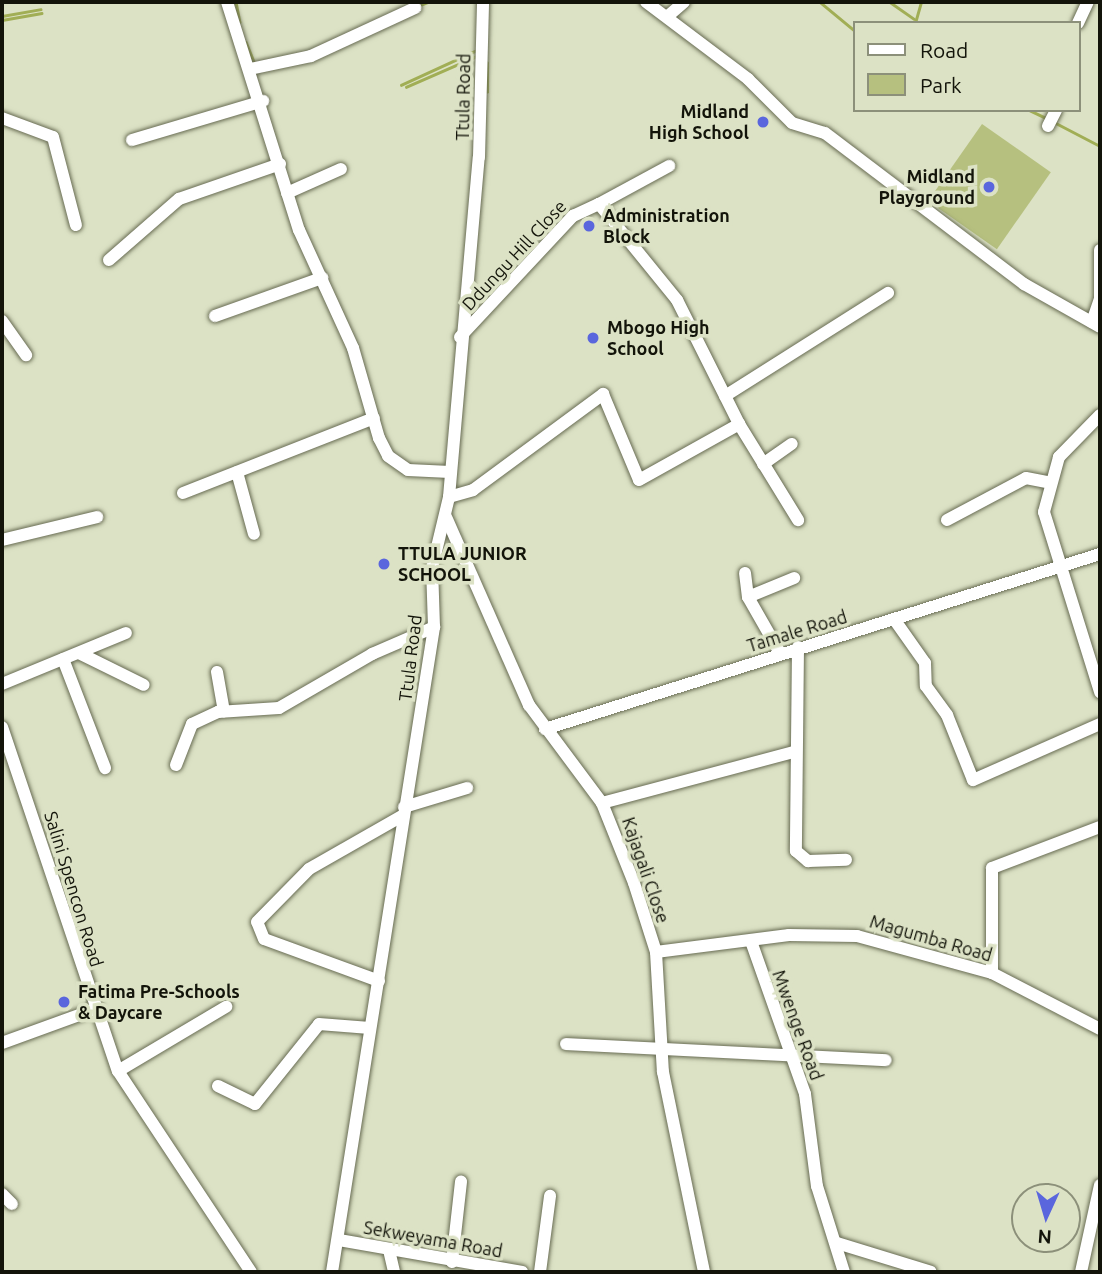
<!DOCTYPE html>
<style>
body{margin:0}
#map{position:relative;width:1102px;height:1274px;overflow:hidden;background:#dce2c5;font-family:Ubuntu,sans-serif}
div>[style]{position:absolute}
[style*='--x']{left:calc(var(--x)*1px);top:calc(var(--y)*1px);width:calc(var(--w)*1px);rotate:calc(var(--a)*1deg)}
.green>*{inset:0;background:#b6c07f;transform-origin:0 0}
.stream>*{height:2.5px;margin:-1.25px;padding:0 1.25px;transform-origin:1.25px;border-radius:1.25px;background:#a1ae55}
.roads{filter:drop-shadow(0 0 2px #676b52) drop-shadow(0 0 2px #676b52)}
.minor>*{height:12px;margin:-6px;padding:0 6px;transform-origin:6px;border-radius:6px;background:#fff}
.dots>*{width:19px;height:19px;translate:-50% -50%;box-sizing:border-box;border:4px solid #dce2c5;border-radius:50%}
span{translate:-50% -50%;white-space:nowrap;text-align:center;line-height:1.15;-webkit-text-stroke:7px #dce2c5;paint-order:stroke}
.street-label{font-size:18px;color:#13140a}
.poi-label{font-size:18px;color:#13140a;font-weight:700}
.right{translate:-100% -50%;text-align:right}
.left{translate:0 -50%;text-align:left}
.frame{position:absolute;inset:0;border:4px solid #13140a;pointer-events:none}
.legend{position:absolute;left:853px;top:21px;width:228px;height:91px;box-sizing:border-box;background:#dce2c5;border:2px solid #8c907a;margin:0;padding:9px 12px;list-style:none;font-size:21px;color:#13140a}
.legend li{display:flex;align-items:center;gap:14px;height:35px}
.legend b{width:35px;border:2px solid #8c907a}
.north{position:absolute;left:1011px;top:1183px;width:70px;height:70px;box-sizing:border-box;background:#dce2c5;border:2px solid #8c907a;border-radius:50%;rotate:184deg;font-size:19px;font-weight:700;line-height:28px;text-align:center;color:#13140a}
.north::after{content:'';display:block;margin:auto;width:24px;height:32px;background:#5a66dd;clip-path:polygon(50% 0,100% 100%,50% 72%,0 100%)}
</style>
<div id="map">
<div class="green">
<div style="left:982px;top:124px;width:84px;height:94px;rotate:35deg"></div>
</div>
<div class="stream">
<div style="--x:236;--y:2;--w:20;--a:79"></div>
<div style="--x:820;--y:2;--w:45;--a:39.6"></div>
<div style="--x:871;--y:2;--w:2;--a:0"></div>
<div style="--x:890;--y:2;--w:29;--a:35"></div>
<div style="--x:418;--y:6;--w:11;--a:-22"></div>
<div style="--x:2;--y:16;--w:39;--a:-10"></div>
<div style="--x:2;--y:20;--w:40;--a:-10"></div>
<div style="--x:915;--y:23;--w:22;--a:-74"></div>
<div style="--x:694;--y:32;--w:76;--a:37.5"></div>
<div style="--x:246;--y:42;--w:24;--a:68"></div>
<div style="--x:401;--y:85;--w:84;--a:-24.7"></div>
<div style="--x:406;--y:87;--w:77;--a:-23.6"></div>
<div style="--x:487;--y:92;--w:29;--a:-90"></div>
<div style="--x:1029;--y:110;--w:21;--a:25"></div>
<div style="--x:1054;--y:122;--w:52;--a:27.6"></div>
</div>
<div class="roads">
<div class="minor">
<div style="--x:227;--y:2;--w:239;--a:72.5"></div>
<div style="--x:299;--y:230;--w:130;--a:65.4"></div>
<div style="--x:353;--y:348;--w:94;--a:73.9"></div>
<div style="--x:379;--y:438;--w:20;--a:63"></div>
<div style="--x:388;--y:456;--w:24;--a:35"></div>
<div style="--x:408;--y:470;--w:42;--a:2.7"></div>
<div style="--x:646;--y:2;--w:128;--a:37"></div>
<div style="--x:748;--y:79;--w:62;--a:45"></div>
<div style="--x:792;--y:123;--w:34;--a:17"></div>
<div style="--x:825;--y:133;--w:250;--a:37.2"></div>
<div style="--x:1024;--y:284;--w:87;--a:29.5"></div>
<div style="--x:668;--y:16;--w:21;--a:-41"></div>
<div style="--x:1078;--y:23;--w:23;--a:-65"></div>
<div style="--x:250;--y:69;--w:62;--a:-12"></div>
<div style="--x:311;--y:56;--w:115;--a:-24.8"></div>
<div style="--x:2;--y:118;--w:54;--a:20.4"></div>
<div style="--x:53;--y:137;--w:91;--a:75.4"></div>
<div style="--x:1048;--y:126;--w:18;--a:-63"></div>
<div style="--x:132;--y:140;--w:137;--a:-16.6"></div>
<div style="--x:287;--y:193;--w:59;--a:-24"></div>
<div style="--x:599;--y:204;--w:80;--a:-28.5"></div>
<div style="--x:109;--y:260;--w:93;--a:-41.1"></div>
<div style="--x:179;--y:199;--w:107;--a:-19.1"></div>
<div style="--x:215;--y:316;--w:114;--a:-19.6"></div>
<div style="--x:2;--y:321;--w:42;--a:54.8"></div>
<div style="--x:1092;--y:322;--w:24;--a:-71"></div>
<div style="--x:1100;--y:299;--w:49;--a:-90"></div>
<div style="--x:460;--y:337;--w:166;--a:-47"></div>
<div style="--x:573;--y:216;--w:29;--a:-25"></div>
<div style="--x:599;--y:204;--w:124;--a:50.9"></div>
<div style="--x:677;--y:300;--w:139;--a:63.4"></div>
<div style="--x:739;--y:424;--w:113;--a:58.4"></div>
<div style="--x:725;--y:396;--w:193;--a:-32.3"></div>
<div style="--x:1100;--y:415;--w:59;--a:134.3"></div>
<div style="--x:1059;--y:457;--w:57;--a:105.3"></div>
<div style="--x:1044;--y:512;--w:189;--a:72.7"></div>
<div style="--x:763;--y:464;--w:35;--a:-35"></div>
<div style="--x:237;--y:472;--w:64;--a:74.7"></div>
<div style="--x:183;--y:493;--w:205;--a:-21.4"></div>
<div style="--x:449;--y:497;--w:25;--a:-16"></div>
<div style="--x:473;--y:490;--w:162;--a:-36.4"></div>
<div style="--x:603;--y:394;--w:93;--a:67.3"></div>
<div style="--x:639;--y:480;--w:115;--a:-29.2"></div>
<div style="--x:446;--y:517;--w:206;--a:66.2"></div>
<div style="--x:529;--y:705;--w:122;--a:53.3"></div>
<div style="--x:602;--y:803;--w:86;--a:68.2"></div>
<div style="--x:634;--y:883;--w:72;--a:72.3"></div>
<div style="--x:656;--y:952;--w:120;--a:86.7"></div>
<div style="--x:663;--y:1072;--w:204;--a:78.4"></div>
<div style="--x:947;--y:520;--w:89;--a:-28"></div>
<div style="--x:1026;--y:478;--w:21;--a:11"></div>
<div style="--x:2;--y:540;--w:98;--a:-13.6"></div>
<div style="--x:745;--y:573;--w:24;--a:83"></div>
<div style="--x:748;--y:597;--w:64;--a:60.3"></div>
<div style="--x:748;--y:597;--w:50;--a:-22.4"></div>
<div style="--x:894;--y:619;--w:54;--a:54.8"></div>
<div style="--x:925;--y:663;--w:23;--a:88"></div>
<div style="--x:926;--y:686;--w:36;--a:54"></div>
<div style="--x:947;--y:715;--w:70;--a:68.2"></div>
<div style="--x:973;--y:780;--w:139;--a:-23.8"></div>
<div style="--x:798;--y:647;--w:204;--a:90.6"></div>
<div style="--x:796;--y:851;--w:16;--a:40"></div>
<div style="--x:808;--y:861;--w:38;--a:-2"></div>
<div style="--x:79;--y:653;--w:72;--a:26.2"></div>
<div style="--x:63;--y:659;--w:117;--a:68.9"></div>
<div style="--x:217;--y:672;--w:40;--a:80"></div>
<div style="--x:2;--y:684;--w:134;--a:-22.4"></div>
<div style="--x:2;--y:727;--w:363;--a:71.4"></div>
<div style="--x:118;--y:1071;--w:241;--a:56.5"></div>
<div style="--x:545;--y:729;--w:582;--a:-17.5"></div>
<div style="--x:176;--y:765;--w:44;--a:-68.7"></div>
<div style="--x:192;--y:724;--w:29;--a:-25"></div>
<div style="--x:218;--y:712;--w:61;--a:-3.8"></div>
<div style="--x:279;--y:708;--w:108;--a:-30.1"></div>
<div style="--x:372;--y:654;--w:68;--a:-23.5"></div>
<div style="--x:602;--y:803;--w:199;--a:-14.9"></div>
<div style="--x:404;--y:807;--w:66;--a:-16.8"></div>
<div style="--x:752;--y:944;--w:159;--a:70.5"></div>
<div style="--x:805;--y:1094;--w:93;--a:82.6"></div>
<div style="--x:817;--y:1186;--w:90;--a:72.6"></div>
<div style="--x:656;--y:952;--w:134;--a:-7.3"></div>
<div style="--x:789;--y:935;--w:68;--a:0.8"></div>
<div style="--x:857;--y:936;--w:140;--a:15.3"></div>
<div style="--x:992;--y:973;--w:122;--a:27.4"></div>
<div style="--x:992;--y:973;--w:105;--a:-90"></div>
<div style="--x:992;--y:868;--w:116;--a:-20.8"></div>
<div style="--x:379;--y:981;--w:122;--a:-159.9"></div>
<div style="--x:264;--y:939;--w:18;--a:-112"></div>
<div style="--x:257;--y:922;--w:74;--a:-45.5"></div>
<div style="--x:309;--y:869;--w:107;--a:-29.7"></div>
<div style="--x:2;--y:1043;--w:97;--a:-19.9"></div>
<div style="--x:566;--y:1044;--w:320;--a:2.9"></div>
<div style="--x:118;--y:1071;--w:126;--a:-30.7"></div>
<div style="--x:218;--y:1086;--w:41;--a:25.9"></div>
<div style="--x:255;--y:1104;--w:102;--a:-51.3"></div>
<div style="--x:319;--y:1024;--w:51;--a:4.5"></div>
<div style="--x:2;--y:1194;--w:14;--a:45"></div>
<div style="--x:339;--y:1240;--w:186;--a:9.9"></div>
<div style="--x:837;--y:1243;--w:98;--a:17.1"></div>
<div style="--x:389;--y:1250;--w:23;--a:77"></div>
<div style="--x:452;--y:1262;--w:81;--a:-83.6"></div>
<div style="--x:332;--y:1272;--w:653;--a:-81.01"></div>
<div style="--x:434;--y:627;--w:59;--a:-91.9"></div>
<div style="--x:432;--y:568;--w:73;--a:-76.5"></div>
<div style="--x:449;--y:497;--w:341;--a:-85"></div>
<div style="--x:479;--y:157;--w:155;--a:-88.5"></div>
<div style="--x:540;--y:1272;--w:77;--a:-82.5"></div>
<div style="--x:1081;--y:1272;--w:89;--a:-77.7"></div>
</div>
</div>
<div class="dots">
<div style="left:763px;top:122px;background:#5a66dd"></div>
<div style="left:989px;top:187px;background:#5a66dd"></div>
<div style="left:589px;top:226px;background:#5a66dd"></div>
<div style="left:593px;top:338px;background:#5a66dd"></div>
<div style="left:384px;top:564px;background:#5a66dd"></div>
<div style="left:64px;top:1002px;background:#5a66dd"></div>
</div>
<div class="street-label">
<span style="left:463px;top:97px;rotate:-89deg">Ttula Road</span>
<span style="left:514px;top:255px;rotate:-47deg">Ddungu Hill Close</span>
<span style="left:797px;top:631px;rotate:-17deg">Tamale Road</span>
<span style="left:410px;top:658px;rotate:-83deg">Ttula Road</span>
<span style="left:646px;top:870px;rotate:71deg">Kajagali Close</span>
<span style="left:74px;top:889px;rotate:73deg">Salini Spencon Road</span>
<span style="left:931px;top:938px;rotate:16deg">Magumba Road</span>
<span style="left:798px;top:1025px;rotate:70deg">Mwenge Road</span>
<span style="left:433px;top:1239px;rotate:10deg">Sekweyama Road</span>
</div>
<div class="poi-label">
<span class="right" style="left:749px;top:122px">Midland<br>High School</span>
<span class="right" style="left:975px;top:187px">Midland<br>Playground</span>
<span class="left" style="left:603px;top:226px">Administration<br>Block</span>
<span class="left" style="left:607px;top:338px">Mbogo High<br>School</span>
<span class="left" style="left:398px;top:564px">TTULA JUNIOR<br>SCHOOL</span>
<span class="left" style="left:78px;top:1002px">Fatima Pre-Schools<br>&amp; Daycare</span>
</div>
<div class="frame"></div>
<ul class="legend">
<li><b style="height:9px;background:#fff"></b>Road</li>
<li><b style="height:19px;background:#b6c07f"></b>Park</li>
</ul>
<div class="north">N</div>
</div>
